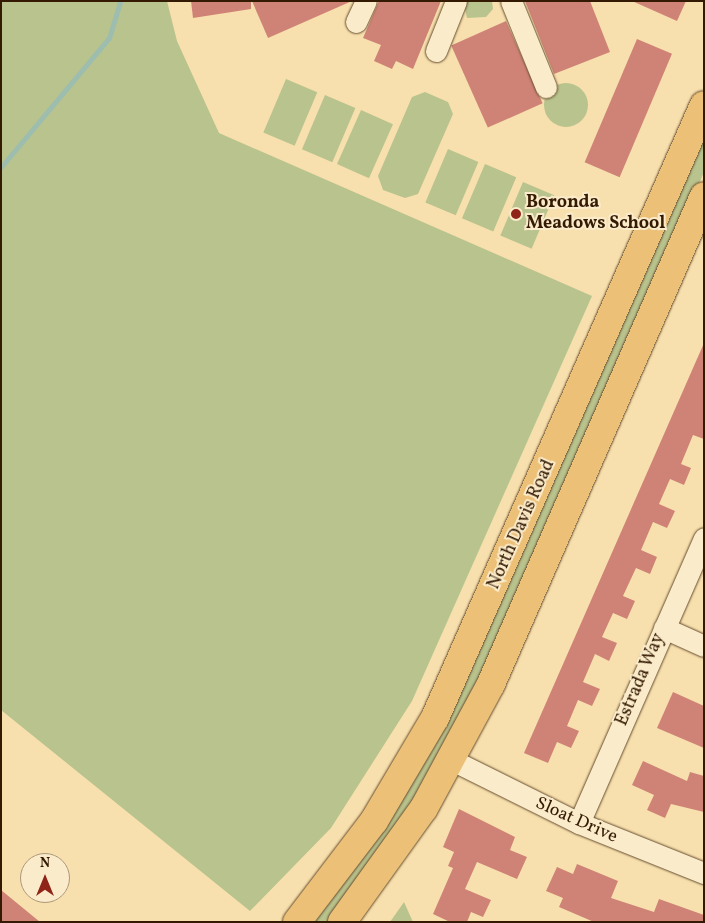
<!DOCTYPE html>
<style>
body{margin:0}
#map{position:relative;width:705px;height:923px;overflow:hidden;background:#f8e0ae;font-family:Vollkorn,serif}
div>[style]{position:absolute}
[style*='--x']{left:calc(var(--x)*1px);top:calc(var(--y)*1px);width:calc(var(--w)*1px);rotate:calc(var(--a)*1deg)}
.green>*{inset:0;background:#b9c38d;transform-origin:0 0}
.round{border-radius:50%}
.stream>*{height:5px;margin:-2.5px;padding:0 2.5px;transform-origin:2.5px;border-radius:2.5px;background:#9dbdae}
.building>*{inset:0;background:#cf8376;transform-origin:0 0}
.roads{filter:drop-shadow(0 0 1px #654c2e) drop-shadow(0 0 1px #654c2e)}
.minor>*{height:21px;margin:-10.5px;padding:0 10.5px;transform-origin:10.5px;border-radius:10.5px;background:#faebca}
.highway>*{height:28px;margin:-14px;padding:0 14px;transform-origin:14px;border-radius:14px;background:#ecc077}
.dots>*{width:14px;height:14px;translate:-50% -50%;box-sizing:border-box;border:2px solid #faebca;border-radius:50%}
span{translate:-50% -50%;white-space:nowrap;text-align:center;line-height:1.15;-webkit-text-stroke:4px #faebca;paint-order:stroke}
.poi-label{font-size:18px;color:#341a03;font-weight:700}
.left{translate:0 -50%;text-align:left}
.street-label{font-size:18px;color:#341a03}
.frame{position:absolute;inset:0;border:2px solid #341a03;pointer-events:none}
.north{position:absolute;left:20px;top:853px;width:50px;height:50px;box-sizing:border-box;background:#faebca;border:1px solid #ab977a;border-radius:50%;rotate:0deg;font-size:14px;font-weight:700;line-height:20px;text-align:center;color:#341a03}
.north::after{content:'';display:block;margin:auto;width:18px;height:22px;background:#8f2418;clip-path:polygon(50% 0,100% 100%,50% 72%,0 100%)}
</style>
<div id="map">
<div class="green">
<div style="clip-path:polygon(1px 1px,167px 1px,177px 41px,219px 133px,592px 296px,412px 701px,331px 828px,250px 911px,1px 710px)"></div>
<div style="clip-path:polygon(463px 1px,492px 1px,493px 9px,486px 17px,467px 18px)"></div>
<div style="left:286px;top:79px;width:34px;height:58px;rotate:23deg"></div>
<div class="round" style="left:544px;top:83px;width:44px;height:44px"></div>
<div style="clip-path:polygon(425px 92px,448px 102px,453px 114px,418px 194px,405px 198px,383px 190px,378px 176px,412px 97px)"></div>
<div style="left:325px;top:95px;width:33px;height:59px;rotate:23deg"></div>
<div style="left:361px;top:110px;width:35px;height:59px;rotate:24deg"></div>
<div style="clip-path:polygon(704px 135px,704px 172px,491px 665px,384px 851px,329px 922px,310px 922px,449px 714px)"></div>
<div style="left:448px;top:149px;width:33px;height:58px;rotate:23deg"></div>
<div style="left:485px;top:164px;width:34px;height:59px;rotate:23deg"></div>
<div style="left:523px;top:182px;width:34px;height:58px;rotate:23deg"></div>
<div style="clip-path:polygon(404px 902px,413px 922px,390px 922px)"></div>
</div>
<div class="stream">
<div style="--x:1;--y:167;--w:168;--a:-50.1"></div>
<div style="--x:109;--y:38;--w:39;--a:-73"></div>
</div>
<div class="building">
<div style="clip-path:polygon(191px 1px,251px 1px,251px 9px,193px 18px)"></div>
<div style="clip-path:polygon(252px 1px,352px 1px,268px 38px)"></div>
<div style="clip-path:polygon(379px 1px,441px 1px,413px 69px,396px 61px,392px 69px,374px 61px,381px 45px,363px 38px)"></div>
<div style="clip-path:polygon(525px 1px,590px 1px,610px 52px,554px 74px)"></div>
<div style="clip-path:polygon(632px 1px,686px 1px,677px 21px)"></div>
<div style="left:506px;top:21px;width:90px;height:60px;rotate:66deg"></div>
<div style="left:637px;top:39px;width:38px;height:134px;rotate:23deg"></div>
<div style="clip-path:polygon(704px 343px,704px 439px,693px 435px,681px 464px,691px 468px,684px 485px,670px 479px,659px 504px,675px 511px,667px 528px,653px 522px,641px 550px,657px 557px,650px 574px,636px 568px,623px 596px,635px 601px,627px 619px,613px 613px,602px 637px,617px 643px,609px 661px,595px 654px,583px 682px,600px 689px,592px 706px,578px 700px,567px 726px,579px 731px,571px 748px,557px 742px,548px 763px,524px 753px)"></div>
<div style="clip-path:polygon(673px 692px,704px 706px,704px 748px,657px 728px)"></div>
<div style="clip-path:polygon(643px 761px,687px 781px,690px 772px,704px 776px,704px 812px,671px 804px,665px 818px,647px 810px,654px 795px,632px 785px)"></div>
<div style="clip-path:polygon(459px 809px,515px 837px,510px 850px,527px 857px,517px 879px,477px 862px,465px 889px,491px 900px,483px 917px,471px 912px,467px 922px,450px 922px,433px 914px,453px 868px,448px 866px,454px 852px,443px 847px)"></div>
<div style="clip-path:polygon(577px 864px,618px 881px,611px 898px,654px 912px,659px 899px,704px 915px,704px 922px,594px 922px,559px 907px,563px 898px,546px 891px,557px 867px,573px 874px)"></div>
<div style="clip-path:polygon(1px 890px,40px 922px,1px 922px)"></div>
</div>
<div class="roads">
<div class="minor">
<div style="--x:511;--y:1;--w:93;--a:67.9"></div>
<div style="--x:356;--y:22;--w:23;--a:-65"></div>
<div style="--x:436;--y:51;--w:54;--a:-68.2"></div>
<div style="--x:664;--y:628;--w:44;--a:24.2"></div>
<div style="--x:452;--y:760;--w:142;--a:26.4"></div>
<div style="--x:579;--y:823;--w:135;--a:21.8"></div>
<div style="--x:579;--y:823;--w:311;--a:-66.3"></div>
</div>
<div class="highway">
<div style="--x:297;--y:922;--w:127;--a:-52.7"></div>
<div style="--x:374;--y:821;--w:120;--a:-59.4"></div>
<div style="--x:435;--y:718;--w:669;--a:-66.31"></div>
<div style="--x:342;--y:922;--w:140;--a:-54.3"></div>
<div style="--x:424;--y:808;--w:141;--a:-61.6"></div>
<div style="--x:491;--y:684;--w:532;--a:-66.42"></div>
</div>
</div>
<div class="dots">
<div style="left:516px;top:214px;background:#8f2418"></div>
</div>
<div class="poi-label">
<span class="left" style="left:526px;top:214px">Boronda<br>Meadows School</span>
</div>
<div class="street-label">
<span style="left:522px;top:525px;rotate:-66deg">North Davis Road</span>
<span style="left:641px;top:680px;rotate:-67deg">Estrada Way</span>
<span style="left:576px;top:821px;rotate:24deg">Sloat Drive</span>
</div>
<div class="frame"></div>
<div class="north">N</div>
</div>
